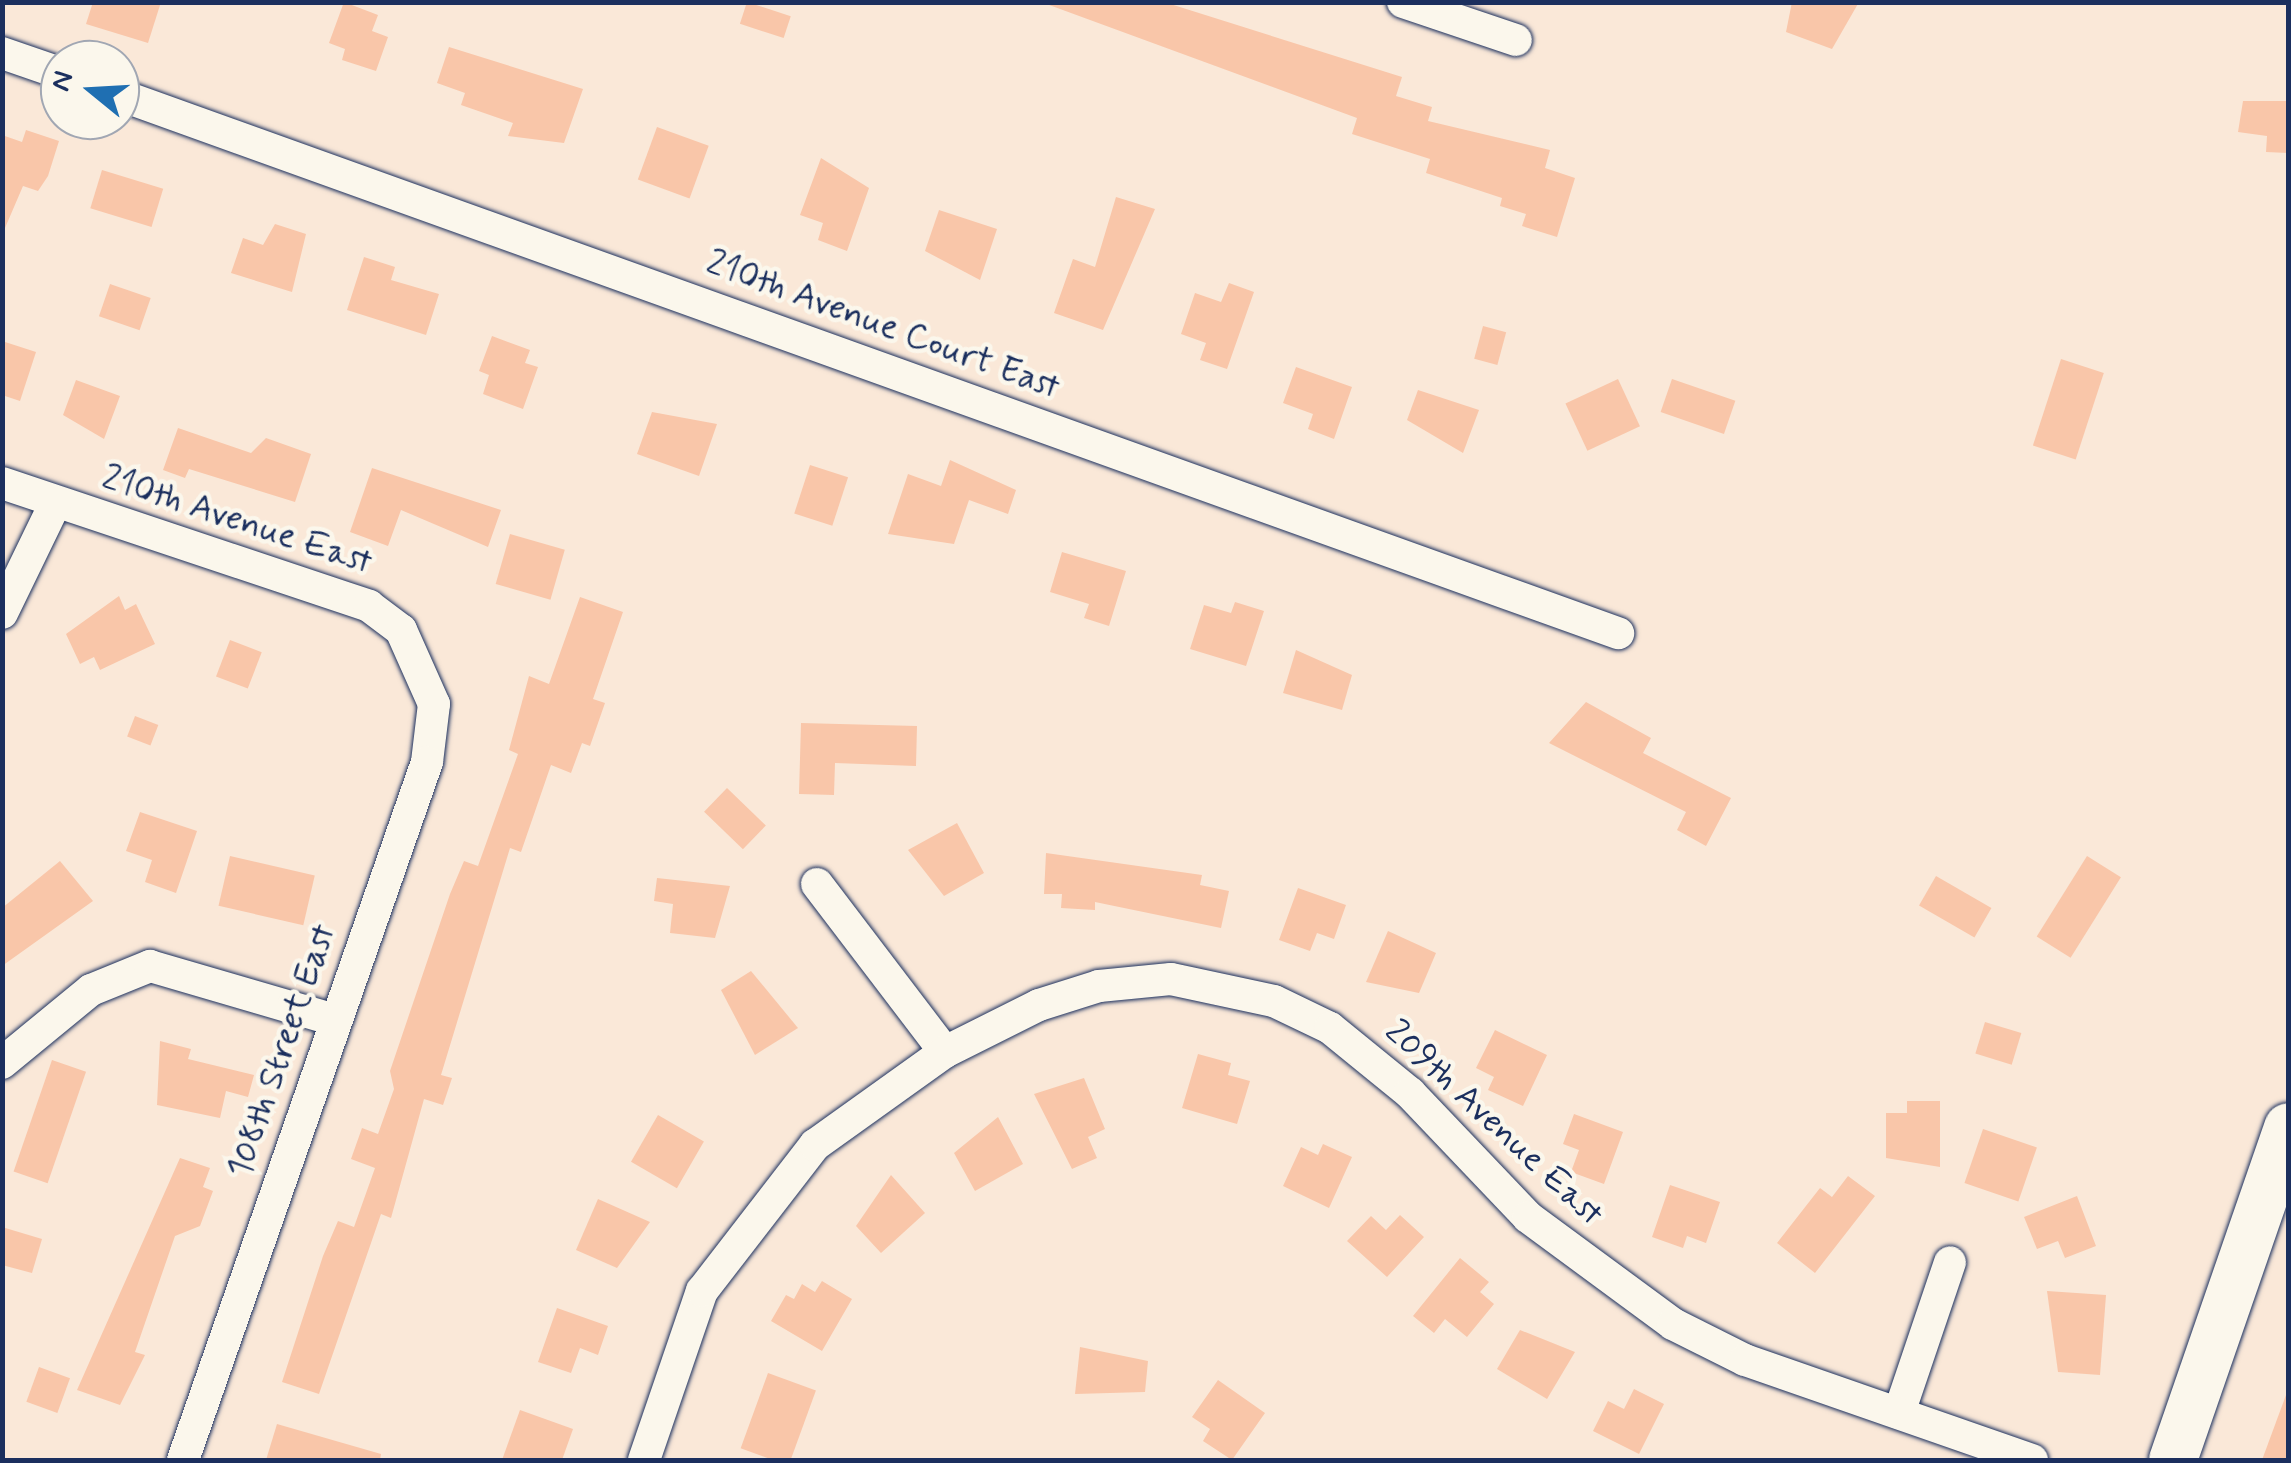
<!DOCTYPE html>
<style>
body{margin:0}
#map{position:relative;width:2291px;height:1463px;overflow:hidden;background:#fae8d8;font-family:Mynerve,sans-serif}
div>[style]{position:absolute}
[style*='--x']{left:calc(var(--x)*1px);top:calc(var(--y)*1px);width:calc(var(--w)*1px);rotate:calc(var(--a)*1deg)}
.building>*{inset:0;background:#f9c6a9;transform-origin:0 0}
.roads{filter:drop-shadow(0 0 2px #1b2f5e) drop-shadow(0 0 2px #1b2f5e)}
.street>*{height:32px;margin:-16px;padding:0 16px;transform-origin:16px;border-radius:16px;background:#fbf7ec}
.secondary>*{height:48px;margin:-24px;padding:0 24px;transform-origin:24px;border-radius:24px;background:#fbf7ec}
span{translate:-50% -50%;white-space:nowrap;text-align:center;line-height:1.15;-webkit-text-stroke:9px #fbf7ec;paint-order:stroke}
.street-label{font-size:35px;color:#1b2f5e}
.frame{position:absolute;inset:0;border:5px solid #1b2f5e;pointer-events:none}
.north{position:absolute;left:40px;top:40px;width:100px;height:100px;box-sizing:border-box;background:#fbf7ec;border:2px solid #a1a7b3;border-radius:50%;rotate:288deg;font-size:28px;font-weight:700;line-height:40px;text-align:center;color:#1b2f5e}
.north::after{content:'';display:block;margin:auto;width:35px;height:45px;background:#1f6fb2;clip-path:polygon(50% 0,100% 100%,50% 72%,0 100%)}
</style>
<div id="map">
<div class="building">
<div style="clip-path:polygon(93px 2px,161px 2px,148px 43px,86px 24px)"></div>
<div style="clip-path:polygon(344px 2px,378px 15px,372px 31px,388px 37px,376px 71px,342px 60px,345px 49px,329px 43px)"></div>
<div style="left:747px;top:2px;width:46px;height:23px;rotate:18deg"></div>
<div style="clip-path:polygon(1041px 2px,1164px 2px,1402px 77px,1396px 96px,1432px 107px,1428px 121px,1550px 150px,1545px 168px,1575px 178px,1557px 237px,1522px 226px,1526px 214px,1500px 206px,1502px 198px,1426px 173px,1430px 159px,1352px 134px,1357px 118px)"></div>
<div style="clip-path:polygon(1792px 2px,1859px 2px,1832px 49px,1786px 32px)"></div>
<div style="clip-path:polygon(449px 47px,583px 89px,564px 143px,508px 136px,513px 123px,461px 105px,465px 93px,437px 83px)"></div>
<div style="clip-path:polygon(2243px 101px,2288px 101px,2288px 153px,2266px 152px,2267px 136px,2238px 132px)"></div>
<div style="left:657px;top:127px;width:55px;height:56px;rotate:20deg"></div>
<div style="clip-path:polygon(26px 130px,59px 141px,48px 176px,38px 191px,23px 186px,2px 235px,2px 135px,22px 142px)"></div>
<div style="clip-path:polygon(821px 158px,869px 188px,847px 251px,818px 240px,823px 223px,800px 215px)"></div>
<div style="left:102px;top:170px;width:64px;height:40px;rotate:17deg"></div>
<div style="clip-path:polygon(1116px 197px,1155px 209px,1103px 330px,1054px 313px,1073px 259px,1095px 267px)"></div>
<div style="clip-path:polygon(939px 210px,997px 229px,980px 280px,925px 251px)"></div>
<div style="clip-path:polygon(275px 224px,306px 234px,292px 292px,231px 273px,243px 238px,263px 245px)"></div>
<div style="clip-path:polygon(364px 257px,395px 267px,391px 280px,439px 294px,426px 335px,347px 310px)"></div>
<div style="clip-path:polygon(1229px 283px,1254px 292px,1227px 369px,1200px 360px,1206px 343px,1181px 334px,1195px 293px,1221px 302px)"></div>
<div style="left:110px;top:284px;width:43px;height:34px;rotate:19deg"></div>
<div style="left:1483px;top:326px;width:24px;height:34px;rotate:15deg"></div>
<div style="clip-path:polygon(492px 336px,530px 350px,525px 363px,538px 367px,523px 409px,483px 394px,489px 375px,479px 371px)"></div>
<div style="clip-path:polygon(2px 341px,36px 352px,20px 401px,2px 395px)"></div>
<div style="left:2061px;top:359px;width:45px;height:91px;rotate:18deg"></div>
<div style="clip-path:polygon(1296px 367px,1352px 387px,1334px 439px,1308px 429px,1313px 414px,1283px 403px)"></div>
<div style="left:1618px;top:379px;width:52px;height:58px;rotate:65deg"></div>
<div style="left:1672px;top:379px;width:67px;height:35px;rotate:19deg"></div>
<div style="clip-path:polygon(76px 380px,120px 396px,104px 439px,63px 415px)"></div>
<div style="clip-path:polygon(1418px 390px,1479px 410px,1463px 453px,1407px 420px)"></div>
<div style="clip-path:polygon(652px 412px,717px 424px,699px 476px,637px 454px)"></div>
<div style="clip-path:polygon(178px 428px,251px 453px,266px 438px,311px 454px,295px 502px,189px 469px,185px 478px,163px 470px)"></div>
<div style="clip-path:polygon(950px 460px,1016px 490px,1008px 514px,969px 500px,954px 544px,888px 534px,908px 474px,941px 486px)"></div>
<div style="left:810px;top:465px;width:40px;height:51px;rotate:18deg"></div>
<div style="clip-path:polygon(372px 468px,501px 510px,488px 547px,401px 510px,388px 546px,350px 532px)"></div>
<div style="left:510px;top:534px;width:57px;height:52px;rotate:16deg"></div>
<div style="clip-path:polygon(1062px 552px,1126px 571px,1109px 626px,1084px 618px,1089px 604px,1050px 592px)"></div>
<div style="clip-path:polygon(119px 596px,125px 610px,136px 604px,155px 644px,100px 670px,94px 657px,80px 664px,66px 634px)"></div>
<div style="clip-path:polygon(580px 597px,623px 612px,593px 699px,605px 703px,590px 746px,582px 743px,571px 773px,551px 765px,521px 852px,510px 848px,441px 1075px,452px 1078px,443px 1105px,424px 1099px,391px 1218px,381px 1214px,319px 1394px,282px 1382px,323px 1256px,338px 1221px,354px 1227px,375px 1168px,351px 1159px,362px 1128px,378px 1134px,394px 1089px,390px 1071px,450px 894px,464px 861px,478px 866px,518px 754px,509px 750px,529px 676px,549px 684px)"></div>
<div style="clip-path:polygon(1235px 602px,1264px 611px,1246px 666px,1190px 649px,1204px 605px,1231px 613px)"></div>
<div style="left:230px;top:640px;width:34px;height:39px;rotate:21deg"></div>
<div style="clip-path:polygon(1296px 650px,1352px 675px,1342px 710px,1283px 693px)"></div>
<div style="clip-path:polygon(1586px 702px,1651px 738px,1643px 753px,1731px 798px,1706px 846px,1677px 830px,1686px 812px,1549px 743px)"></div>
<div style="left:135px;top:716px;width:25px;height:22px;rotate:21deg"></div>
<div style="clip-path:polygon(801px 723px,917px 726px,916px 766px,835px 763px,834px 795px,799px 794px)"></div>
<div style="left:727px;top:788px;width:54px;height:33px;rotate:44deg"></div>
<div style="clip-path:polygon(140px 812px,197px 831px,176px 893px,145px 882px,152px 860px,126px 851px)"></div>
<div style="clip-path:polygon(957px 823px,984px 873px,944px 896px,908px 850px)"></div>
<div style="clip-path:polygon(1046px 853px,1202px 875px,1200px 885px,1229px 891px,1221px 928px,1095px 902px,1095px 910px,1061px 908px,1062px 894px,1044px 894px)"></div>
<div style="left:230px;top:856px;width:87px;height:51px;rotate:13deg"></div>
<div style="left:2087px;top:856px;width:40px;height:95px;rotate:32deg"></div>
<div style="clip-path:polygon(60px 861px,93px 901px,2px 966px,2px 908px)"></div>
<div style="left:1936px;top:876px;width:64px;height:34px;rotate:30deg"></div>
<div style="clip-path:polygon(657px 878px,730px 886px,715px 938px,670px 933px,673px 904px,654px 901px)"></div>
<div style="clip-path:polygon(1298px 888px,1346px 905px,1334px 939px,1317px 933px,1310px 951px,1279px 940px)"></div>
<div style="clip-path:polygon(1388px 931px,1436px 953px,1419px 993px,1366px 982px)"></div>
<div style="clip-path:polygon(751px 971px,798px 1028px,755px 1055px,721px 990px)"></div>
<div style="left:1985px;top:1022px;width:38px;height:33px;rotate:17deg"></div>
<div style="clip-path:polygon(1495px 1030px,1547px 1055px,1523px 1106px,1488px 1090px,1494px 1077px,1476px 1068px)"></div>
<div style="clip-path:polygon(160px 1041px,191px 1049px,188px 1059px,254px 1075px,248px 1097px,226px 1091px,220px 1118px,157px 1105px)"></div>
<div style="clip-path:polygon(1198px 1054px,1231px 1063px,1228px 1075px,1250px 1081px,1237px 1124px,1182px 1108px)"></div>
<div style="left:52px;top:1060px;width:36px;height:118px;rotate:19deg"></div>
<div style="clip-path:polygon(1084px 1078px,1105px 1129px,1088px 1137px,1097px 1158px,1072px 1169px,1034px 1094px)"></div>
<div style="clip-path:polygon(1907px 1101px,1940px 1101px,1940px 1167px,1886px 1158px,1886px 1113px,1907px 1113px)"></div>
<div style="clip-path:polygon(1574px 1114px,1623px 1132px,1604px 1184px,1571px 1172px,1579px 1150px,1563px 1144px)"></div>
<div style="left:658px;top:1115px;width:53px;height:54px;rotate:30deg"></div>
<div style="clip-path:polygon(998px 1117px,1023px 1164px,975px 1191px,954px 1153px)"></div>
<div style="left:1983px;top:1129px;width:57px;height:57px;rotate:19deg"></div>
<div style="clip-path:polygon(1323px 1144px,1352px 1157px,1329px 1208px,1283px 1186px,1301px 1147px,1318px 1155px)"></div>
<div style="clip-path:polygon(180px 1158px,210px 1168px,203px 1187px,213px 1191px,200px 1226px,175px 1236px,135px 1352px,145px 1355px,120px 1405px,77px 1390px)"></div>
<div style="clip-path:polygon(891px 1175px,925px 1213px,881px 1253px,856px 1226px)"></div>
<div style="clip-path:polygon(1848px 1176px,1875px 1196px,1815px 1273px,1777px 1243px,1820px 1188px,1832px 1197px)"></div>
<div style="clip-path:polygon(1670px 1185px,1720px 1202px,1706px 1243px,1687px 1236px,1683px 1248px,1652px 1237px)"></div>
<div style="clip-path:polygon(2077px 1196px,2096px 1246px,2065px 1258px,2058px 1241px,2037px 1249px,2024px 1217px)"></div>
<div style="clip-path:polygon(598px 1199px,650px 1222px,617px 1268px,576px 1250px)"></div>
<div style="clip-path:polygon(1400px 1215px,1424px 1237px,1387px 1277px,1347px 1241px,1371px 1216px,1386px 1230px)"></div>
<div style="clip-path:polygon(2px 1227px,42px 1239px,32px 1273px,2px 1265px)"></div>
<div style="clip-path:polygon(1460px 1258px,1489px 1282px,1480px 1292px,1494px 1304px,1467px 1337px,1445px 1319px,1434px 1333px,1413px 1316px)"></div>
<div style="clip-path:polygon(822px 1281px,852px 1299px,822px 1351px,771px 1321px,786px 1295px,794px 1299px,802px 1284px,815px 1292px)"></div>
<div style="clip-path:polygon(2047px 1291px,2106px 1295px,2100px 1375px,2058px 1372px)"></div>
<div style="clip-path:polygon(557px 1308px,608px 1326px,598px 1355px,580px 1348px,571px 1373px,538px 1362px)"></div>
<div style="clip-path:polygon(1520px 1330px,1575px 1352px,1547px 1399px,1497px 1369px)"></div>
<div style="clip-path:polygon(1080px 1347px,1148px 1361px,1145px 1392px,1075px 1394px)"></div>
<div style="left:39px;top:1367px;width:33px;height:37px;rotate:20deg"></div>
<div style="left:768px;top:1373px;width:51px;height:80px;rotate:20deg"></div>
<div style="clip-path:polygon(1218px 1380px,1265px 1413px,1232px 1460px,1203px 1441px,1210px 1429px,1192px 1417px)"></div>
<div style="clip-path:polygon(1634px 1389px,1664px 1404px,1639px 1454px,1593px 1431px,1608px 1401px,1624px 1409px)"></div>
<div style="clip-path:polygon(2286px 1395px,2288px 1460px,2262px 1460px)"></div>
<div style="clip-path:polygon(520px 1410px,573px 1429px,562px 1460px,502px 1460px)"></div>
<div style="clip-path:polygon(277px 1424px,381px 1454px,380px 1460px,266px 1460px)"></div>
</div>
<div class="roads">
<div class="street">
<div style="--x:1403;--y:2;--w:119;--a:18.6"></div>
<div style="--x:2;--y:53;--w:61;--a:19"></div>
<div style="--x:120;--y:95;--w:1592;--a:19.76"></div>
<div style="--x:2;--y:483;--w:387;--a:18.5"></div>
<div style="--x:369;--y:606;--w:40;--a:37"></div>
<div style="--x:401;--y:630;--w:81;--a:66"></div>
<div style="--x:434;--y:704;--w:58;--a:96.9"></div>
<div style="--x:427;--y:762;--w:739;--a:109.27"></div>
<div style="--x:2;--y:613;--w:123;--a:-64.1"></div>
<div style="--x:817;--y:884;--w:211;--a:52.7"></div>
<div style="--x:2;--y:1063;--w:115;--a:-39.4"></div>
<div style="--x:91;--y:990;--w:64;--a:-22.1"></div>
<div style="--x:150;--y:966;--w:193;--a:16.3"></div>
<div style="--x:1899;--y:1413;--w:159;--a:-71.3"></div>
<div style="--x:644;--y:1460;--w:179;--a:-71.1"></div>
<div style="--x:702;--y:1291;--w:185;--a:-52.3"></div>
<div style="--x:815;--y:1145;--w:160;--a:-35.6"></div>
<div style="--x:945;--y:1052;--w:105;--a:-26.6"></div>
<div style="--x:1039;--y:1005;--w:63;--a:-17.6"></div>
<div style="--x:1099;--y:986;--w:72;--a:-5.6"></div>
<div style="--x:1171;--y:979;--w:105;--a:12.1"></div>
<div style="--x:1274;--y:1001;--w:62;--a:25.7"></div>
<div style="--x:1330;--y:1028;--w:103;--a:39.1"></div>
<div style="--x:1410;--y:1093;--w:171;--a:46.4"></div>
<div style="--x:1528;--y:1217;--w:180;--a:36.4"></div>
<div style="--x:1673;--y:1324;--w:80;--a:26.6"></div>
<div style="--x:1745;--y:1360;--w:304;--a:19.2"></div>
</div>
<div class="secondary">
<div style="--x:2173;--y:1460;--w:352;--a:-70.9"></div>
</div>
</div>
<div class="street-label">
<span style="left:883px;top:325px;rotate:20deg">210th Avenue Court East</span>
<span style="left:237px;top:520px;rotate:18deg">210th Avenue East</span>
<span style="left:282px;top:1051px;rotate:-71deg">108th Street East</span>
<span style="left:1494px;top:1123px;rotate:43deg">209th Avenue East</span>
</div>
<div class="frame"></div>
<div class="north">N</div>
</div>
